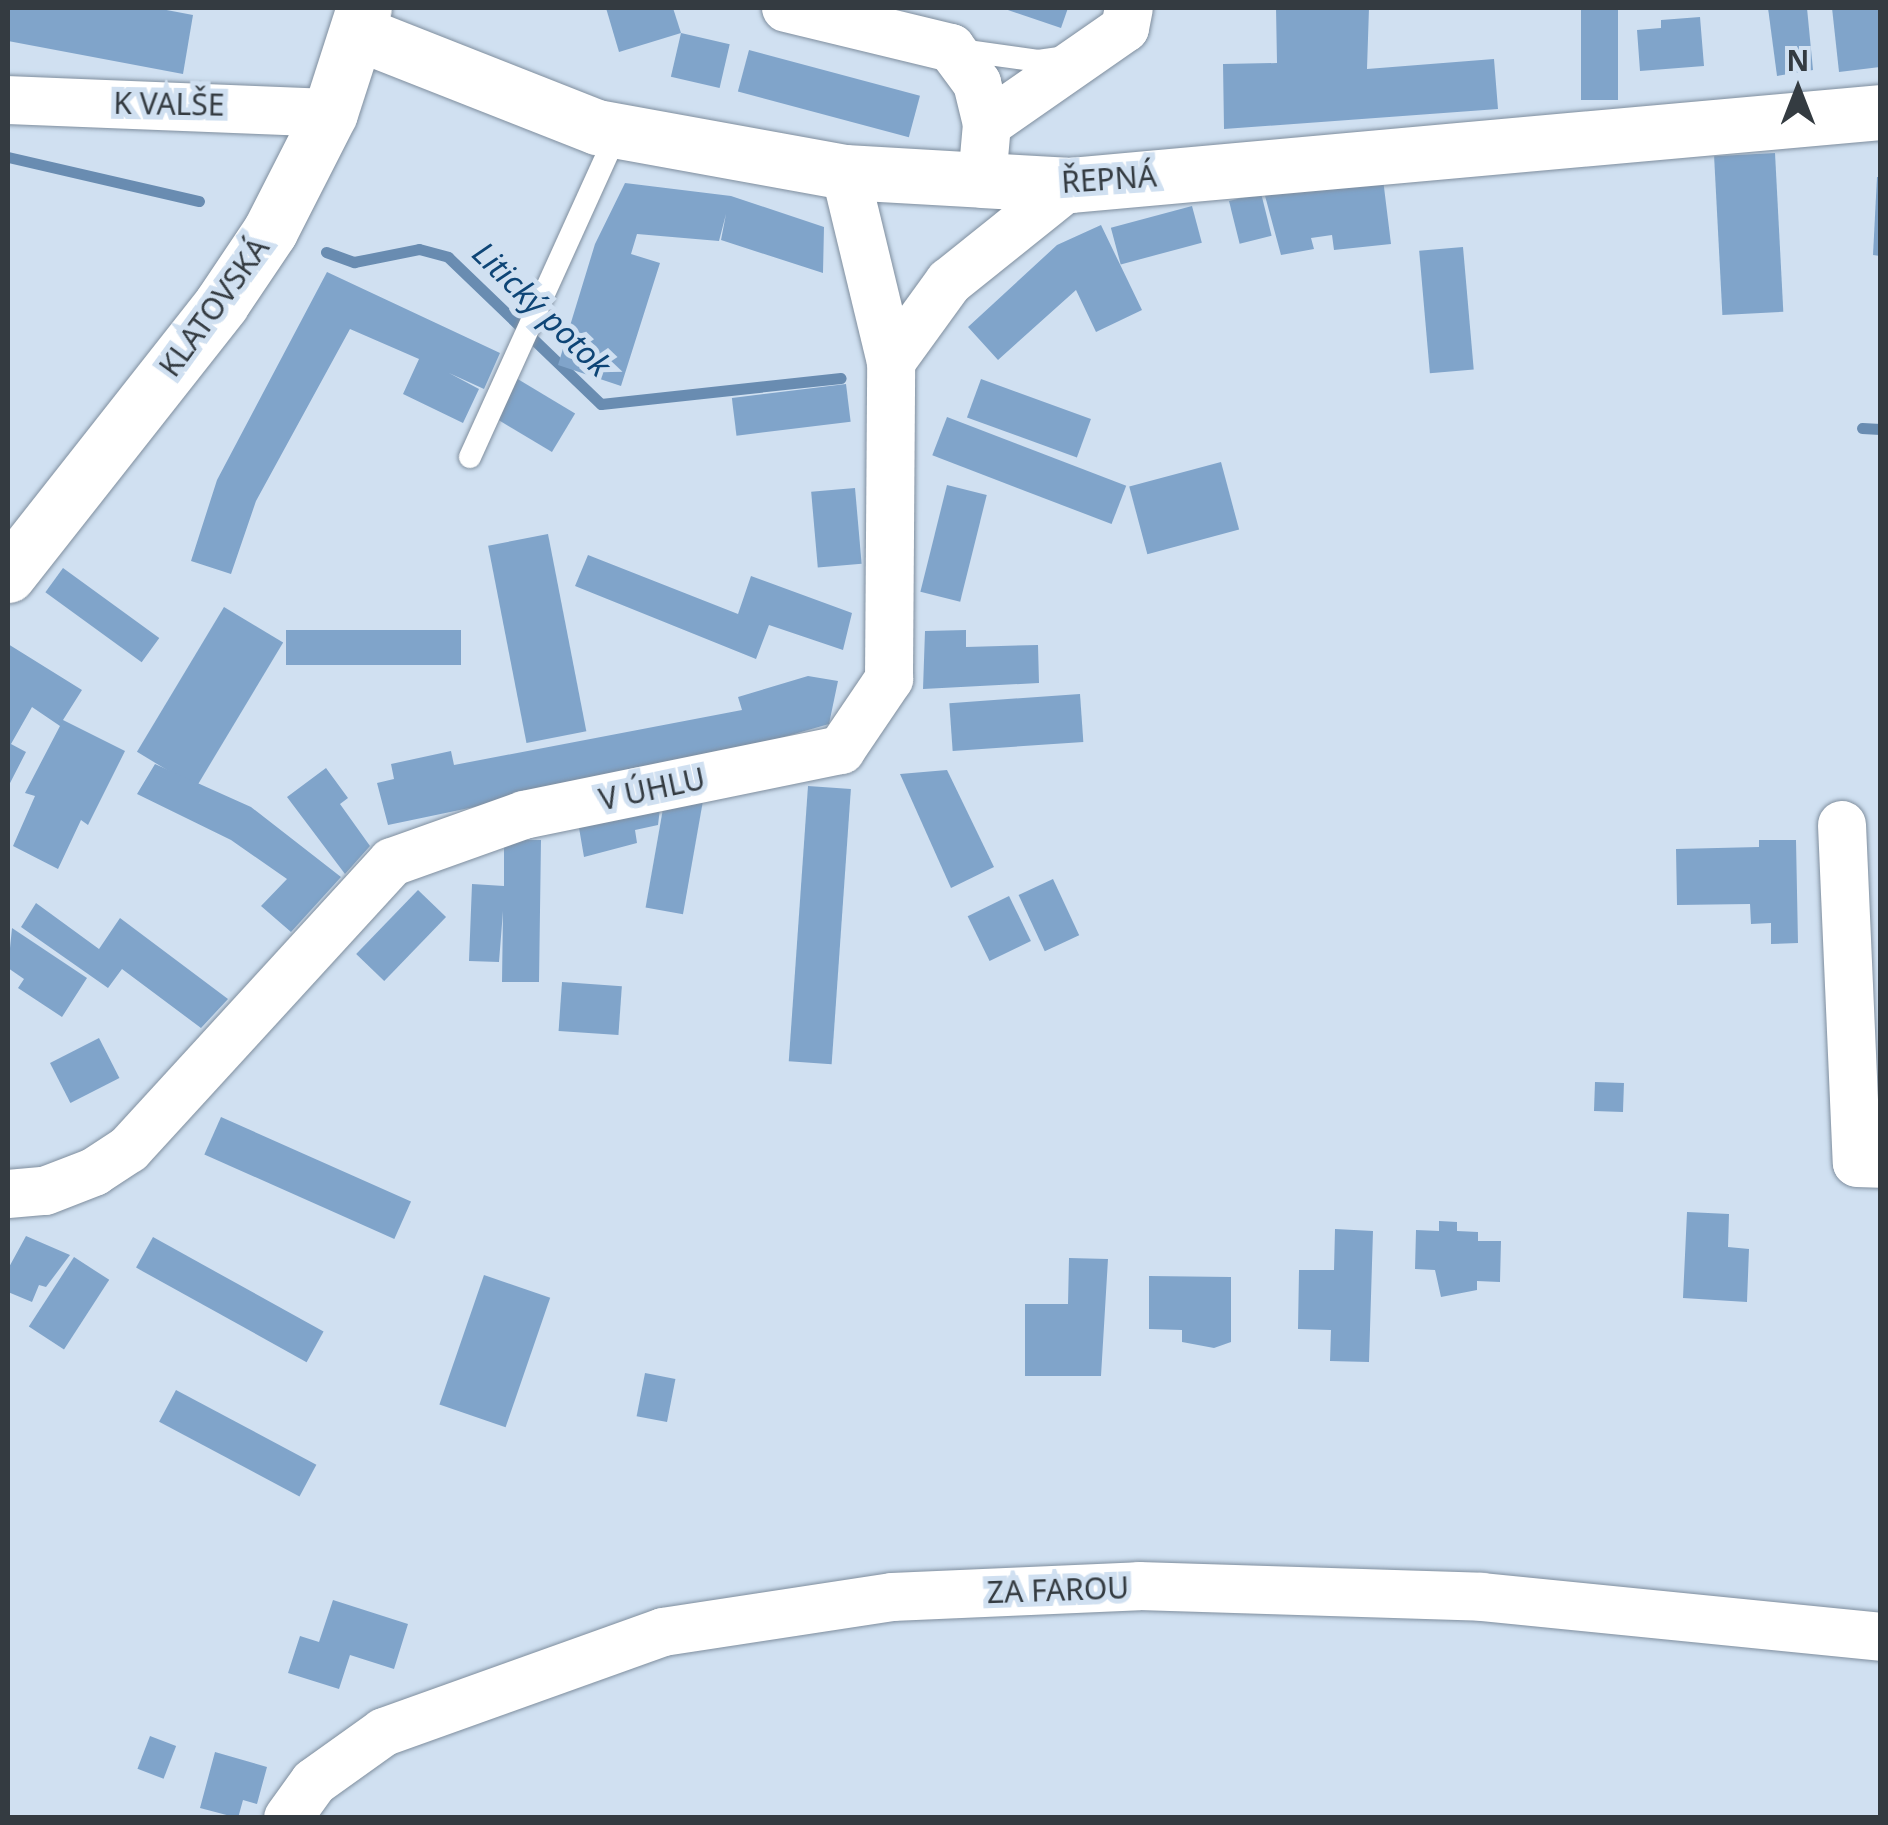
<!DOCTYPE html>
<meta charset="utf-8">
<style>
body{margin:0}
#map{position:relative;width:1888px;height:1825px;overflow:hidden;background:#d0e0f1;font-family:"Noto Sans",sans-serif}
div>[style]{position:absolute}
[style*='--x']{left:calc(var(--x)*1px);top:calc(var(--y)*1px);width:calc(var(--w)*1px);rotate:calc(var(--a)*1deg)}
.stream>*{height:11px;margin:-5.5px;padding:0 5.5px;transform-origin:5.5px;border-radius:5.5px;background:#698cb1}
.building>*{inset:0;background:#80a4ca;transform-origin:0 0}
.roads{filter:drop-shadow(0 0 2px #7f8e9e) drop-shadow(0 0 2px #7f8e9e)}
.lane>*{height:22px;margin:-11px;padding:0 11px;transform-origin:11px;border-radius:11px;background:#fff}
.street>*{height:48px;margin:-24px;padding:0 24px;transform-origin:24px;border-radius:24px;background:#fff}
.secondary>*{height:55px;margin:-27.5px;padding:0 27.5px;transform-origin:27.5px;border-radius:27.5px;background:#fff}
span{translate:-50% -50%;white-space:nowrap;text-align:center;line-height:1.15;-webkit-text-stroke:10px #d0e0f1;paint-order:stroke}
.street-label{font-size:30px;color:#343b41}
.water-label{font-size:32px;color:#0e4576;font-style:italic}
.frame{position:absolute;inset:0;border:10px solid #343b41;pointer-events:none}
.north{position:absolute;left:1748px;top:40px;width:100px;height:100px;-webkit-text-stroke:8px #d0e0f1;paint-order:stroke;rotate:0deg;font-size:28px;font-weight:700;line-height:40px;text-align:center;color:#343b41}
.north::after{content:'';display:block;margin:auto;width:35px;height:45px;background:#343b41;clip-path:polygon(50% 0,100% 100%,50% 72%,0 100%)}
</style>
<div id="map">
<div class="stream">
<div style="--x:8;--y:157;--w:196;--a:13"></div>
<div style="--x:326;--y:252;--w:30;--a:20"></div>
<div style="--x:354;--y:262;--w:66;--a:-11.3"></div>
<div style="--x:419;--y:249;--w:30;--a:15"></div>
<div style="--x:448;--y:257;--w:212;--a:43.9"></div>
<div style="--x:601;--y:404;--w:241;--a:-6.2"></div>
<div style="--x:1862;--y:428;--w:18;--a:3"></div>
</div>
<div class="building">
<div style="clip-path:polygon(8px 8px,156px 8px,193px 15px,183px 74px,8px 41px)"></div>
<div style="clip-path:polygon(606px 8px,673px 8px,681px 33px,619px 52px)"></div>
<div style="clip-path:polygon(1002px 8px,1068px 8px,1061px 28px)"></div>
<div style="clip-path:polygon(1276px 8px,1369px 8px,1367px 69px,1494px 59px,1498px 109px,1224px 129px,1223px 64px,1277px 63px)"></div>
<div style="left:1581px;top:8px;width:37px;height:92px"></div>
<div style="clip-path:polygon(1768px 8px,1807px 8px,1813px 70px,1777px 76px)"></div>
<div style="clip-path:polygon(1832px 8px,1880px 8px,1880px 67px,1839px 72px)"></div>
<div style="clip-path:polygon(1700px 17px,1704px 66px,1640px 71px,1637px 30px,1661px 28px,1661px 20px)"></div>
<div style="left:681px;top:33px;width:50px;height:45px;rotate:13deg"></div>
<div style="left:749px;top:50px;width:177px;height:43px;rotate:15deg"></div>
<div style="left:1775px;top:153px;width:159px;height:61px;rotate:87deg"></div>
<div style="clip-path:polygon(1877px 177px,1880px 177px,1880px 256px,1873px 255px)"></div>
<div style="clip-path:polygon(1383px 179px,1391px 244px,1334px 250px,1332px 235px,1311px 238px,1314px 249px,1281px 255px,1264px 192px)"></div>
<div style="clip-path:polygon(625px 183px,731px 196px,824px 227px,823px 273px,721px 240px,726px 214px,719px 241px,637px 234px,631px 254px,660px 263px,621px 386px,558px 365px,595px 244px)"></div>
<div style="left:1261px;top:193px;width:44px;height:33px;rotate:76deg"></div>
<div style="left:1192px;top:206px;width:38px;height:84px;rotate:75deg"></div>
<div style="clip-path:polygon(1101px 225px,1142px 310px,1096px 332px,1076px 290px,998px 360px,968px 327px,1057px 245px)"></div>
<div style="left:1463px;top:247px;width:123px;height:44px;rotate:85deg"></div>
<div style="clip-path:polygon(327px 272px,500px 353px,484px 389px,449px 373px,479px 389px,463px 423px,403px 394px,419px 359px,350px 329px,256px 501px,231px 574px,191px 561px,217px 480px)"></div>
<div style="left:516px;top:378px;width:69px;height:45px;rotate:31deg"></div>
<div style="left:981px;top:379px;width:117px;height:41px;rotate:20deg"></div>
<div style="left:846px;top:384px;width:38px;height:115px;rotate:83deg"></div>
<div style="left:947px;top:417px;width:192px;height:41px;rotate:21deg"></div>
<div style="left:1221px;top:462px;width:70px;height:95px;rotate:75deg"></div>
<div style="left:947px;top:485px;width:41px;height:110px;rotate:14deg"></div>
<div style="left:855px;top:488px;width:76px;height:44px;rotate:85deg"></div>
<div style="left:548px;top:534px;width:201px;height:61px;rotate:79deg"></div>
<div style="clip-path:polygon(588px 555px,738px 614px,751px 576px,852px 613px,843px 650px,769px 625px,756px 659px,575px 586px)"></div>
<div style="left:63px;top:568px;width:119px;height:30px;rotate:36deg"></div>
<div style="left:224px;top:607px;width:69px;height:169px;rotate:31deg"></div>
<div style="left:286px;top:630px;width:175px;height:35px"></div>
<div style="clip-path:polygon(966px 630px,966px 647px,1038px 645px,1039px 683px,923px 689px,925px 631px)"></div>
<div style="clip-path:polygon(8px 644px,82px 690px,63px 720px,125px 751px,88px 825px,81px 820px,58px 869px,13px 846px,35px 796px,25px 793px,60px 726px,32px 707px,11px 744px,26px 752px,8px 787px)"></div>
<div style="clip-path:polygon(808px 676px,838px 681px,829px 724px,717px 756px,388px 825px,377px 783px,394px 779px,391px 764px,451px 751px,454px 765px,742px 710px,738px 697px)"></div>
<div style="left:1080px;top:694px;width:48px;height:131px;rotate:86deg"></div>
<div style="clip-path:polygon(155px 764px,251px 807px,341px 877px,291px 932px,261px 906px,287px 879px,231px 840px,137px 794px)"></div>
<div style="clip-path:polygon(326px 768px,348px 798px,340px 804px,370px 846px,345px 874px,287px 797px)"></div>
<div style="clip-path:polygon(947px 770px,994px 867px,951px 888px,900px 774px)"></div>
<div style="left:808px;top:786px;width:43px;height:276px;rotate:4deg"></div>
<div style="left:704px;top:795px;width:121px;height:38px;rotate:100deg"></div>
<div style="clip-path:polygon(661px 800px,658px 825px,635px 830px,637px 843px,584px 857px,578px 822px)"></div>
<div style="clip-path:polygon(504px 840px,541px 840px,539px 982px,502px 982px,503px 911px,499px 962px,469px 961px,472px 884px,504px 886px)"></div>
<div style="clip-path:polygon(1759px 840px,1796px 840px,1798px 943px,1771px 944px,1771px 923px,1751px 924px,1750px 904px,1677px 905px,1676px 849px,1759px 847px)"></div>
<div style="left:1053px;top:879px;width:62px;height:38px;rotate:65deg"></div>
<div style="left:418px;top:890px;width:39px;height:89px;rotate:44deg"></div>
<div style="left:1009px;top:896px;width:50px;height:46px;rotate:64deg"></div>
<div style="clip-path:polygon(36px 903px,99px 949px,120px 918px,228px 999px,201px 1028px,122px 969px,108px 988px,21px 927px)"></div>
<div style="clip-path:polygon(12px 928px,87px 978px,62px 1017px,18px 988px,24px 979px,8px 968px)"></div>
<div style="left:562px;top:982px;width:60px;height:49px;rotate:4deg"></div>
<div style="left:99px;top:1038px;width:45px;height:55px;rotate:63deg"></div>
<div style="left:1595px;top:1082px;width:29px;height:29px;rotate:2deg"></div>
<div style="left:221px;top:1117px;width:208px;height:41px;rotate:24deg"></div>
<div style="clip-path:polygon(1687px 1212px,1729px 1214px,1728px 1247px,1749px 1249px,1747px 1302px,1683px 1298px)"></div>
<div style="clip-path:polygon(1439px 1221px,1457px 1222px,1457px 1231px,1478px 1232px,1478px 1241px,1501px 1241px,1500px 1282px,1477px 1281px,1477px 1290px,1441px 1297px,1435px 1270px,1415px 1269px,1416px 1230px,1439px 1231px)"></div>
<div style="clip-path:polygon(1335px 1229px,1373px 1231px,1369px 1362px,1330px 1361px,1331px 1330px,1298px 1329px,1299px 1270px,1334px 1270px)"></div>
<div style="clip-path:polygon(26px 1236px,70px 1255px,46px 1287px,39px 1285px,32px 1302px,8px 1292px,8px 1269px)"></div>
<div style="left:153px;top:1237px;width:195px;height:35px;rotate:29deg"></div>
<div style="left:74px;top:1257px;width:42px;height:83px;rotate:33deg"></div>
<div style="clip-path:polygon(1069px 1258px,1108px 1259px,1101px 1376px,1025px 1376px,1025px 1304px,1068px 1304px)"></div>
<div style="left:484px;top:1275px;width:70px;height:137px;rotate:19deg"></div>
<div style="clip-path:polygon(1149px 1276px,1231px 1277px,1231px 1342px,1214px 1348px,1182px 1342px,1182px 1330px,1149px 1329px)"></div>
<div style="left:645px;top:1373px;width:31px;height:44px;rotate:11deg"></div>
<div style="left:176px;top:1390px;width:159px;height:36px;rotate:28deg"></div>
<div style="clip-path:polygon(333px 1600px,408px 1624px,394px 1669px,350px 1655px,339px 1689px,288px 1673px,300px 1636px,319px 1642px)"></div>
<div style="left:150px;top:1736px;width:28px;height:35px;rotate:21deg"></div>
<div style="clip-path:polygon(215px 1752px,267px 1767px,257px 1804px,243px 1800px,238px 1818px,200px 1808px)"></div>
</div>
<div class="roads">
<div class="lane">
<div style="--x:953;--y:49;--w:86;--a:8"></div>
<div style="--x:1038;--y:61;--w:27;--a:-8"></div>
<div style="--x:470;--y:457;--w:358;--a:-65.6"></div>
</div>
<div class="street">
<div style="--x:786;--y:8;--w:170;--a:13.6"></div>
<div style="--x:951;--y:48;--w:44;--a:53.4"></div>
<div style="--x:977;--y:83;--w:42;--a:76.3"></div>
<div style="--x:987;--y:124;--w:56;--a:95.1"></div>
<div style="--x:8;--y:100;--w:322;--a:2.3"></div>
<div style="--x:987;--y:124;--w:168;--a:-34.8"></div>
<div style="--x:1125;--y:28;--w:20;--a:-79"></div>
<div style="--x:891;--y:362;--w:99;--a:-54.1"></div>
<div style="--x:949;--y:282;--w:155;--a:-38.7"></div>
<div style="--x:1842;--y:825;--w:338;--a:87.5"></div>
<div style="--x:1857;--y:1163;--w:23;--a:2"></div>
<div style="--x:8;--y:1194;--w:37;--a:-5"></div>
<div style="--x:45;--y:1191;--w:53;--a:-21.2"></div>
<div style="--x:94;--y:1172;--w:42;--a:-33.3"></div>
<div style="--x:129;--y:1149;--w:389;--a:-47.5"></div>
<div style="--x:392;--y:862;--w:140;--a:-19.6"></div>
<div style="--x:524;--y:815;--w:324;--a:-11.6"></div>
<div style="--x:841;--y:750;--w:86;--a:-55.9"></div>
<div style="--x:889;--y:679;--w:317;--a:-89.6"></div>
<div style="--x:891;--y:362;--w:195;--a:-103.6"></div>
<div style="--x:288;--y:1818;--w:44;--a:-54.2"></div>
<div style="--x:314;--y:1782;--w:86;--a:-35.5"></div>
<div style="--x:384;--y:1732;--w:296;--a:-19.7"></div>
<div style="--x:663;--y:1632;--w:232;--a:-8.7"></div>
<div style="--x:892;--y:1597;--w:247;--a:-2.5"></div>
<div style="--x:1139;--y:1586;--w:343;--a:1.8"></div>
<div style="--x:1482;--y:1597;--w:400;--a:5.7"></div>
</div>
<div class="secondary">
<div style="--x:358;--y:33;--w:257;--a:21.5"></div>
<div style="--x:597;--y:127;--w:252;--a:10.3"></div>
<div style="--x:845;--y:172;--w:137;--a:3.3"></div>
<div style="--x:982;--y:180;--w:88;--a:3.3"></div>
<div style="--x:1070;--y:185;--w:813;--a:-5.15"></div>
<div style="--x:8;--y:575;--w:345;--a:-51.8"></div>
<div style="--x:221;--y:304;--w:88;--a:-56.1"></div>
<div style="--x:270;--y:231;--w:132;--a:-63"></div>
<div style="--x:330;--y:113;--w:110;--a:-72.1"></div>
</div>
</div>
<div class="street-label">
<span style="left:169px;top:104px;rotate:1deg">K VALŠE</span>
<span style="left:1109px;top:179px;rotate:-4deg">ŘEPNÁ</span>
<span style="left:214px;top:307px;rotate:-54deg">KLATOVSKÁ</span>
<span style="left:652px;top:789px;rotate:-12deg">V ÚHLU</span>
<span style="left:1058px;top:1590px;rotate:-2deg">ZA FAROU</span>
</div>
<div class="water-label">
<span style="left:542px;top:309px;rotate:44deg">Litický potok</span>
</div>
<div class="frame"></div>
<div class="north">N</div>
</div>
